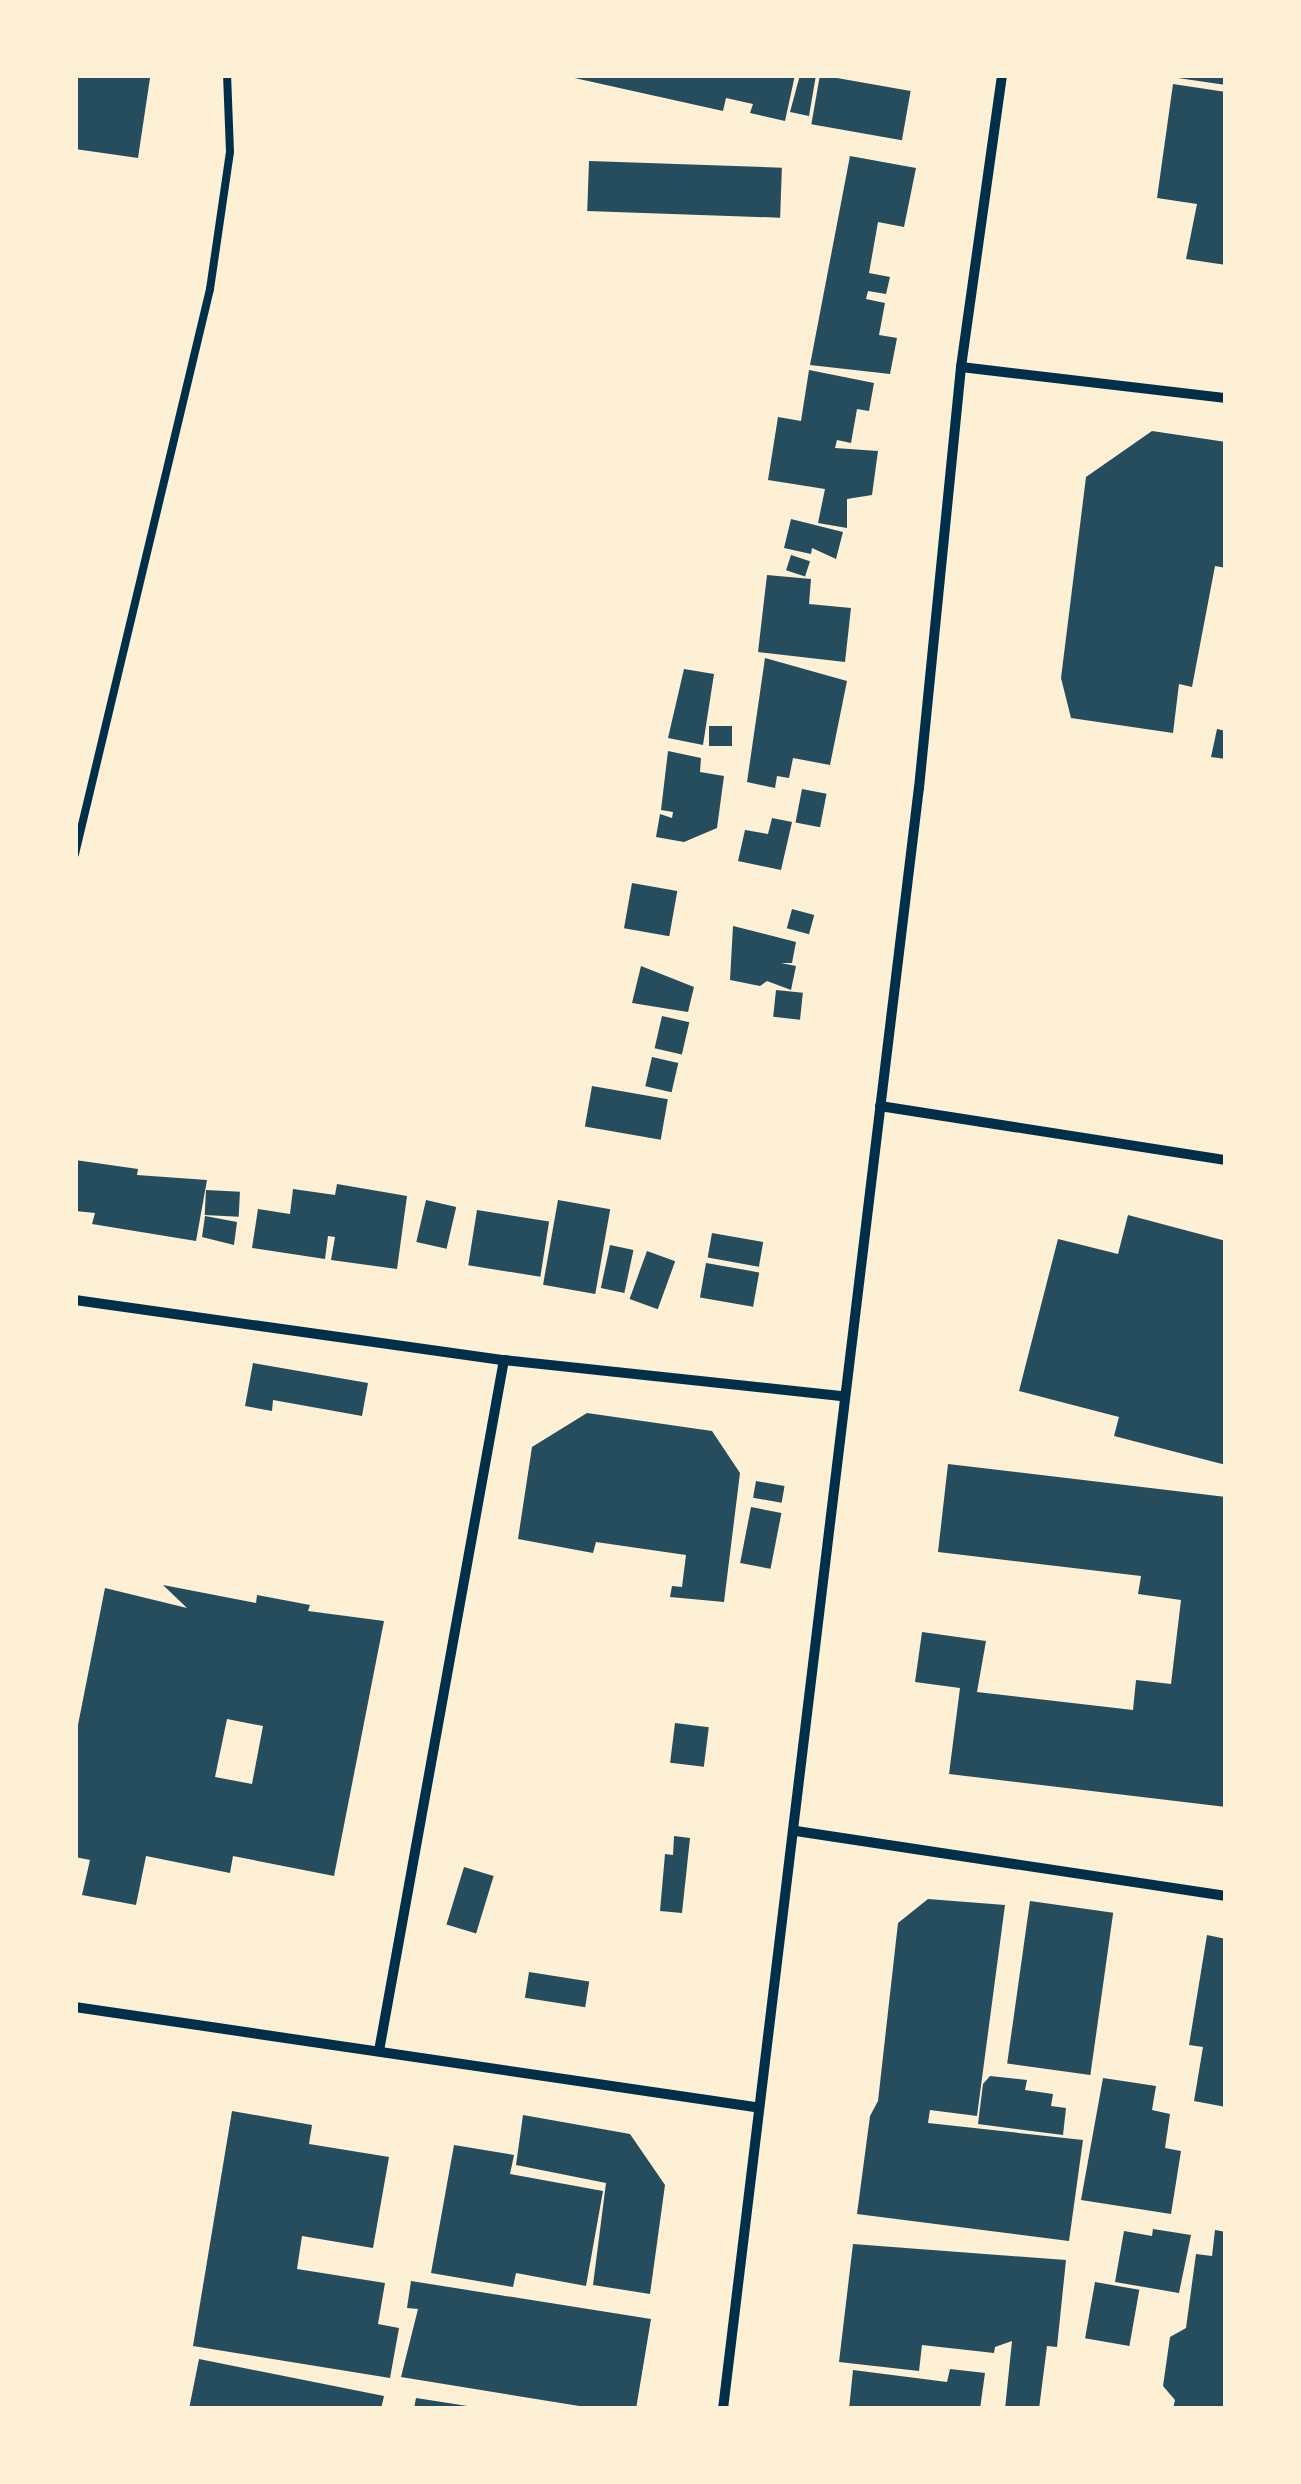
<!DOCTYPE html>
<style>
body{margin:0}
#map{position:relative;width:1301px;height:2484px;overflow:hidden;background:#fdf0d5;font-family:"Nunito Sans",sans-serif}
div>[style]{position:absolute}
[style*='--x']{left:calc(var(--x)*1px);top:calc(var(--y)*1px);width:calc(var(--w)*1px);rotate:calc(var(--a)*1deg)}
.building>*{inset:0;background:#264d5e;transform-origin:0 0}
.service>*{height:8px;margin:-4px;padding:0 4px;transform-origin:4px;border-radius:4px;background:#003049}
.minor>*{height:10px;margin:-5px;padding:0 5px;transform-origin:5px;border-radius:5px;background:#003049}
span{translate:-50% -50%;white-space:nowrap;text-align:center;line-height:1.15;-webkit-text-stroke:10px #fdf0d5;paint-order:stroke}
.frame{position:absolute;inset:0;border:78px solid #fdf0d5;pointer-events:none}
</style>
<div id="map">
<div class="building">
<div style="clip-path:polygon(75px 75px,147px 76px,199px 75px,150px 78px,138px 158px,75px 149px)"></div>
<div style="clip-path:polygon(561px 75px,795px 75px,785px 121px,750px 113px,753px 104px,726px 98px,723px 111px)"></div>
<div style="clip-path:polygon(800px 75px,816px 75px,809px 116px,790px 112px)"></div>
<div style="left:820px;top:75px;width:92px;height:50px;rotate:10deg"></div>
<div style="clip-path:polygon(1171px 75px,1226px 75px,1226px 85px,1171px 77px)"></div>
<div style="clip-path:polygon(1173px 84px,1226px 92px,1226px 265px,1186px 259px,1197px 204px,1157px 198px)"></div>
<div style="clip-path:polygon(850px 156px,916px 168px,904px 227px,878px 222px,869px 273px,890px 277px,886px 294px,868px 291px,866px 299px,885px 303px,879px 335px,897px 338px,890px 374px,810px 365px)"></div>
<div style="left:589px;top:161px;width:193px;height:50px;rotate:2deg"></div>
<div style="clip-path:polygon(809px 370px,874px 383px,869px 411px,857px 409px,851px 443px,837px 440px,835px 448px,878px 451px,872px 495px,847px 499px,847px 528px,818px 523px,825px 489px,768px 480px,778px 417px,801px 421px)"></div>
<div style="clip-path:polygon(1152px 431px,1226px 442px,1226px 568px,1215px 566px,1192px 687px,1179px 684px,1173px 733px,1071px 718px,1061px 678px,1086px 477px)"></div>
<div style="clip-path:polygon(791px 519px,843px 532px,836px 559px,812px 548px,811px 554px,784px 548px)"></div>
<div style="left:791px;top:555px;width:20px;height:16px;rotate:18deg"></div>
<div style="clip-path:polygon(767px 575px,811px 579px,809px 604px,851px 608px,845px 662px,758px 652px)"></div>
<div style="clip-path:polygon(765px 658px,847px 681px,830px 765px,793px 758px,789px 778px,777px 776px,775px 788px,747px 782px)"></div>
<div style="clip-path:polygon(684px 669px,714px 674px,703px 745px,668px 738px)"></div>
<div style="left:709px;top:726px;width:23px;height:20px"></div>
<div style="clip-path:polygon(1217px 729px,1226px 731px,1226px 759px,1211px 757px)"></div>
<div style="clip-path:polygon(668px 751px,701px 758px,700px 772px,724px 776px,717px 828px,684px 842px,656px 837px,660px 814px,672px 818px,673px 812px,661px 810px)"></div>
<div style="left:802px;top:789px;width:25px;height:34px;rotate:11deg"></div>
<div style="clip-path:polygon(772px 818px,792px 822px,781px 870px,738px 861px,745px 830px,768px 834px)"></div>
<div style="left:632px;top:883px;width:46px;height:46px;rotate:10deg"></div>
<div style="left:792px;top:909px;width:23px;height:20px;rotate:15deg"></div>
<div style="clip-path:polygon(733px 926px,796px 942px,792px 963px,781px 963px,796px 966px,791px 990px,767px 981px,760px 986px,730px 980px)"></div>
<div style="clip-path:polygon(641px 966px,694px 987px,688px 1012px,632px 1003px)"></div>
<div style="left:776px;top:990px;width:27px;height:27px;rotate:6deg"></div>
<div style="left:662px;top:1016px;width:28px;height:33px;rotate:13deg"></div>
<div style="left:652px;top:1057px;width:27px;height:30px;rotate:13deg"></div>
<div style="left:592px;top:1086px;width:77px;height:41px;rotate:10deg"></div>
<div style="clip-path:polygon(75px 1160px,138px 1169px,137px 1175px,207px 1180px,196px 1241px,92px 1224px,95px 1213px,75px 1211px)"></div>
<div style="clip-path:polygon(337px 1184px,407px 1196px,397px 1269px,331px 1260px,335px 1237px,328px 1236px,325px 1259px,252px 1248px,258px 1209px,290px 1214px,293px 1189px,335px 1195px)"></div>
<div style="left:206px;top:1190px;width:34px;height:25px;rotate:3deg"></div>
<div style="left:426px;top:1200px;width:31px;height:43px;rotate:13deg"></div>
<div style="left:558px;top:1200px;width:53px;height:86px;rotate:10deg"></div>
<div style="left:477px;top:1210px;width:73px;height:56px;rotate:9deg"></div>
<div style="clip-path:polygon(1128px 1215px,1226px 1241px,1226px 1465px,1114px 1436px,1119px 1417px,1019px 1391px,1058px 1239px,1118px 1254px)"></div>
<div style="clip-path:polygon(205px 1216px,237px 1222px,234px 1245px,202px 1237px)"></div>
<div style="left:712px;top:1233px;width:52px;height:25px;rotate:10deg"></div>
<div style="left:610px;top:1245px;width:24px;height:44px;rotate:12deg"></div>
<div style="left:647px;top:1251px;width:30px;height:51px;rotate:20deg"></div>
<div style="left:706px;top:1263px;width:54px;height:35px;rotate:10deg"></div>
<div style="clip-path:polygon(253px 1363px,368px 1383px,362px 1416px,273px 1400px,272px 1411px,245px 1406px)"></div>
<div style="clip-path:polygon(587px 1413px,712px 1431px,740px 1473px,724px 1602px,670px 1597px,672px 1586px,682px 1587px,686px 1555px,596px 1542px,593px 1553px,518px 1539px,532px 1447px)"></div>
<div style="clip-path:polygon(948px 1464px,1226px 1497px,1226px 1807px,949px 1774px,960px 1688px,915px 1682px,922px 1632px,986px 1641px,977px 1692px,1133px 1710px,1136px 1680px,1171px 1684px,1181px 1600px,1138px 1594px,1141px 1576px,938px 1552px)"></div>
<div style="left:756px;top:1481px;width:29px;height:17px;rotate:10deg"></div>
<div style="left:751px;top:1507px;width:31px;height:57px;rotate:11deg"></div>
<div style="clip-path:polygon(evenodd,163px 1585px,256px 1603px,257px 1595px,310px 1605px,308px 1611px,384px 1621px,334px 1876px,233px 1856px,230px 1873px,146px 1856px,136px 1905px,82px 1895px,90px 1860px,75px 1857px,75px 1740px,105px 1588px,187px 1608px,163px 1585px,227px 1719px,263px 1726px,252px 1784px,215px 1777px,227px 1719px)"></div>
<div style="left:675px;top:1723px;width:34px;height:40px;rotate:7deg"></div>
<div style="clip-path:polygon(674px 1836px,690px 1838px,682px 1913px,660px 1911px,665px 1854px,673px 1855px)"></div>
<div style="left:464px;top:1867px;width:31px;height:60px;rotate:17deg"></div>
<div style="clip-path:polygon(928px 1899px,1005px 1905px,977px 2116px,930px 2110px,928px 2123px,1083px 2140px,1069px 2241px,857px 2214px,870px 2116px,878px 2101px,898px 1923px)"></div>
<div style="left:1030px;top:1901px;width:84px;height:164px;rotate:8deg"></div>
<div style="clip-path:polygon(1207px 1935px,1226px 1939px,1226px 2107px,1194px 2101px,1203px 2047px,1189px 2045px)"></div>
<div style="left:529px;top:1972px;width:61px;height:26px;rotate:9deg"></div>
<div style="clip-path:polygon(990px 2076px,1027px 2080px,1025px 2090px,1053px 2094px,1051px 2106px,1066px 2108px,1063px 2135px,978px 2124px,983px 2084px)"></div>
<div style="clip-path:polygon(1103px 2078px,1156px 2086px,1152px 2110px,1170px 2114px,1165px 2148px,1181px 2151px,1171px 2214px,1081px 2200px)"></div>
<div style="clip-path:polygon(232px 2111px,312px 2125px,309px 2144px,389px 2157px,373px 2248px,302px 2236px,297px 2269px,385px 2283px,378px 2324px,399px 2328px,390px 2378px,193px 2346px)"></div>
<div style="clip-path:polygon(523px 2115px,630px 2134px,665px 2185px,650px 2294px,593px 2285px,606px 2183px,516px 2165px)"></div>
<div style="clip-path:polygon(454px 2145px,514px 2155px,510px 2174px,603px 2191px,586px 2286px,516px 2273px,513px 2287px,431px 2273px)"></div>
<div style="clip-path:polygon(1153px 2229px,1191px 2235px,1179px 2293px,1115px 2282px,1124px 2231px,1152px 2236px)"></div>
<div style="clip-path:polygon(1215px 2230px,1226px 2232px,1226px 2409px,1173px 2409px,1175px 2400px,1163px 2386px,1170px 2337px,1186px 2328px,1196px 2254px,1212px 2256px)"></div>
<div style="clip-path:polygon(853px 2244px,1066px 2260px,1057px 2347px,1047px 2346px,1039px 2409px,1005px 2409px,1012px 2341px,995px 2347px,994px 2353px,922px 2345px,919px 2371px,839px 2362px)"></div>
<div style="clip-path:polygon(411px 2281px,651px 2319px,636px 2409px,598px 2409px,401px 2377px,418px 2309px,407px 2308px)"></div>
<div style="left:1095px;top:2282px;width:45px;height:57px;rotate:10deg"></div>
<div style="clip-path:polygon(199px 2359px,384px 2396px,381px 2409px,189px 2409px)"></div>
<div style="clip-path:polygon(950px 2369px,985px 2373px,980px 2409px,849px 2409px,853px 2370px,947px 2382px)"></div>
<div style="clip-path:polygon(416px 2398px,474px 2407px,474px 2409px,414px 2409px)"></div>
</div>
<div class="service">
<div style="--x:75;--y:854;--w:581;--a:-76.56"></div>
<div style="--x:210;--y:289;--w:138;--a:-81.7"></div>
<div style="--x:230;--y:152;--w:77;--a:-92.2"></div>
</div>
<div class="minor">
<div style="--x:961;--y:367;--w:267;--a:6.7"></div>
<div style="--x:880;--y:1106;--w:350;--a:8.9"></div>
<div style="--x:75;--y:1300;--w:433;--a:8"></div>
<div style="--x:504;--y:1360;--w:341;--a:6.1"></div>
<div style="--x:796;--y:1831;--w:435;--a:8.6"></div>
<div style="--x:75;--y:2007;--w:687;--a:8.37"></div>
<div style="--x:379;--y:2051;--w:702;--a:-79.75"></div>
<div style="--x:723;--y:2409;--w:1633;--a:-83.11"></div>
<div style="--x:919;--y:788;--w:423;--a:-84.3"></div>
<div style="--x:961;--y:367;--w:295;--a:-82"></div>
</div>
<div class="frame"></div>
</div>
